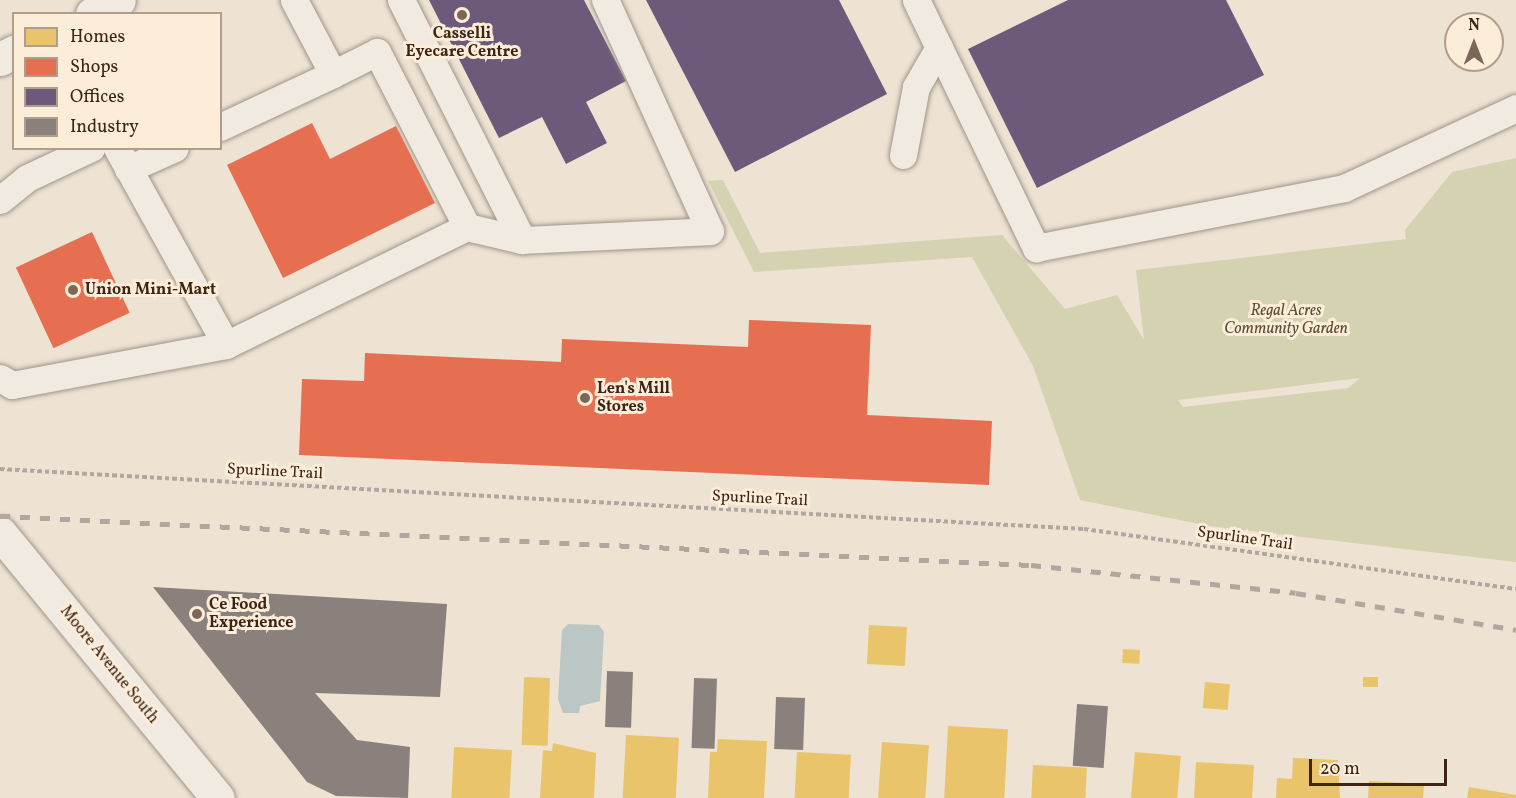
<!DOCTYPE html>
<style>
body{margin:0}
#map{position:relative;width:1516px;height:798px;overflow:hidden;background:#eee2d2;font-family:Vollkorn,serif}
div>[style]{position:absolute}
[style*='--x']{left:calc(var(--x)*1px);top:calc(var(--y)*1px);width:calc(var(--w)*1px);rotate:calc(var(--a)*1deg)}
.green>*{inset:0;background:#d4d2b0}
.water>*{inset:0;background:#bbc7c5}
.homes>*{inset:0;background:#e9c46a;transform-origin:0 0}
.shops>*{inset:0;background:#e76f51;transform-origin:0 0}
.offices>*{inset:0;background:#6d597a}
.industry>*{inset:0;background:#8a817c;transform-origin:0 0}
.path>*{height:4px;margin-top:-2px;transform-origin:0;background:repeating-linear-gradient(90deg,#afa7a0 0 4.5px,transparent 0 7.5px)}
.roads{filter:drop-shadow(0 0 2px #9f958a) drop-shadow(0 0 2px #9f958a)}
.lane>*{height:27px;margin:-13.5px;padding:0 13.5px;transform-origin:13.5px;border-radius:13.5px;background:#f1eae1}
.street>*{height:33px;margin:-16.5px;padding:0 16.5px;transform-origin:16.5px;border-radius:16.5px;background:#f1eae1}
.secondary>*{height:33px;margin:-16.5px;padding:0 16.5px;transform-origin:16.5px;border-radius:16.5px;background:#f1eae1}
.rail>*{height:4.5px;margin-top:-2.25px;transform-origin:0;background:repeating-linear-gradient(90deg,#afa7a0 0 10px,transparent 0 20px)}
.dots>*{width:16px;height:16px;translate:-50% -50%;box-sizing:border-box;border:3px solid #fcedd9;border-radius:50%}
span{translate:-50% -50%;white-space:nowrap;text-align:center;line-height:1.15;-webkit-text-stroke:6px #fcedd9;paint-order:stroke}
.poi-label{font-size:16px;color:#3d2416;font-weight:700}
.left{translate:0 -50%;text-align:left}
.park-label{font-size:16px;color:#5d4c36;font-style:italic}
.street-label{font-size:16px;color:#3d2416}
.legend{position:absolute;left:12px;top:12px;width:210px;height:138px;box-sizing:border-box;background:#fcedd9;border:2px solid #b09d8b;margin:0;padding:8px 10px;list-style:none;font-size:18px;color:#3d2416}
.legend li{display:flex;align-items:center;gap:12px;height:30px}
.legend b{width:30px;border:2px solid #b09d8b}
.north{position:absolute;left:1444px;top:12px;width:60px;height:60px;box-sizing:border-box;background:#fcedd9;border:2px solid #b09d8b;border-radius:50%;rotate:0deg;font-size:16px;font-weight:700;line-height:24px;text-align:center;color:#3d2416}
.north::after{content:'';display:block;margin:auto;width:21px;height:27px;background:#7b6658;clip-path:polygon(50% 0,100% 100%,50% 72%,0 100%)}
.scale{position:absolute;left:1309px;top:759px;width:138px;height:27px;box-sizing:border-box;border:3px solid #3d2416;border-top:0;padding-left:8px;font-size:18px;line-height:21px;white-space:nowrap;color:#3d2416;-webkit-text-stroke:4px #fcedd9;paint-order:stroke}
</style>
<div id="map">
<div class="green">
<div style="clip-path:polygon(evenodd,1516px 158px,1516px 562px,1209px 526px,1080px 500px,1033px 366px,972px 257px,754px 272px,708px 181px,723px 180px,760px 253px,1002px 235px,1065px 309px,1117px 295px,1144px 340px,1136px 270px,1406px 239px,1405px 230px,1452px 172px,1516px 158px,1360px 378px,1348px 388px,1183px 407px,1178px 400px,1360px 378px)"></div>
</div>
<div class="water">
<div style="clip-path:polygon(568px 624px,599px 625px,604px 632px,600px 701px,580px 706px,579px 713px,563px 713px,558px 699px,562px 630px)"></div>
</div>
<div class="homes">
<div style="left:869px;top:625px;width:38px;height:39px;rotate:3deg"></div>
<div style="left:1123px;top:649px;width:17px;height:14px;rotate:3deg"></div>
<div style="left:524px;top:677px;width:26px;height:68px;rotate:2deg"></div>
<div style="left:1363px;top:677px;width:15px;height:10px"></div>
<div style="left:1205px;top:682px;width:25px;height:26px;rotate:5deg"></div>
<div style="left:948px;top:726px;width:60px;height:72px;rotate:3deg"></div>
<div style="left:626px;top:735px;width:53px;height:63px;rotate:3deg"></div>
<div style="clip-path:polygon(718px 739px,767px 741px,764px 798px,708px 798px,710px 752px,717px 752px)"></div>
<div style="left:882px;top:742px;width:47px;height:56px;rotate:4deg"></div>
<div style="clip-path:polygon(553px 743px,596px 753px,594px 798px,540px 798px,543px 750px,552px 751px)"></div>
<div style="left:454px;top:747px;width:58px;height:51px;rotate:3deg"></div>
<div style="left:797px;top:752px;width:54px;height:46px;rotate:3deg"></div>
<div style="left:1135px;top:752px;width:46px;height:46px;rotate:5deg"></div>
<div style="clip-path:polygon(1293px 758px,1338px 760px,1340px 798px,1276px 798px,1277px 778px,1292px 779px)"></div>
<div style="left:1196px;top:762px;width:58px;height:36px;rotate:3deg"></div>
<div style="left:1033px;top:765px;width:54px;height:33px;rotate:3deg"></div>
<div style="clip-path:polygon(1369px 781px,1424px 784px,1423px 798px,1368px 798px)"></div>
<div style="clip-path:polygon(1469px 787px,1516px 795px,1516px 798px,1467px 798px)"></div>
</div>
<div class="shops">
<div style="clip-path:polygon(312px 123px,330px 159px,396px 126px,435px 203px,283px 278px,227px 165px)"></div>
<div style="left:92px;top:232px;width:89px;height:84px;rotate:65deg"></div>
<div style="clip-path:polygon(749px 320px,871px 325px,867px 415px,992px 421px,989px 485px,299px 455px,302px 379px,364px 381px,365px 353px,561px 362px,562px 339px,748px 347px)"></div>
</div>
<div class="offices">
<div style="clip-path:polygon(429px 0,584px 0,626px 81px,586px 102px,607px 143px,566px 164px,542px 117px,499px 138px)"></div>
<div style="clip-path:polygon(646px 0,839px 0,887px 94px,735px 172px)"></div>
<div style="clip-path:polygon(1068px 0,1226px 0,1264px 75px,1037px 188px,968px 49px)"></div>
</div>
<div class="industry">
<div style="clip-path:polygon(153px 587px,447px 604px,440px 697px,315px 693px,357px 740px,410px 747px,408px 798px,336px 796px,307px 782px)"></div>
<div style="left:607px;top:671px;width:26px;height:56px;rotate:2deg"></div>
<div style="left:694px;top:678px;width:23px;height:70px;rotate:2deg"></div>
<div style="left:776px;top:697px;width:29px;height:52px;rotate:2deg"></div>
<div style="left:1077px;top:704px;width:31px;height:62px;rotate:4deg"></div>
</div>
<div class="path">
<div style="--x:0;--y:469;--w:1086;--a:3.17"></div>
<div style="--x:1084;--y:529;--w:436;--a:7.9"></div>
</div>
<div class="roads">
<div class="lane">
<div style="--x:401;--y:0;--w:269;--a:63.2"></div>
<div style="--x:916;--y:0;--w:276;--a:64.2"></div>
<div style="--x:1036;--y:248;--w:314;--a:-11"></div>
<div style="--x:1344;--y:188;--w:190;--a:-24.9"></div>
<div style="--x:220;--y:127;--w:125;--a:-25.1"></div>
<div style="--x:333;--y:74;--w:84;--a:-117.8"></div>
<div style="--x:117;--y:148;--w:225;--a:61"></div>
<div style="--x:903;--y:155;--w:69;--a:-79.2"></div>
<div style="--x:916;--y:87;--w:46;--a:-60.1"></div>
<div style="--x:128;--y:169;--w:51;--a:-24.1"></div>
<div style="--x:0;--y:200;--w:35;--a:-39"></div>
<div style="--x:27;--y:178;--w:71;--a:-25.1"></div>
<div style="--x:467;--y:227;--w:57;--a:13.3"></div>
<div style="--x:522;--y:240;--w:188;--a:-2.7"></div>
<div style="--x:710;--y:231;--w:254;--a:-114.4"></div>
<div style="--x:0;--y:378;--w:14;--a:30"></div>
<div style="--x:12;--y:385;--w:218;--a:-10.6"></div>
<div style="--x:226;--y:345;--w:268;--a:-26.1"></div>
<div style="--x:467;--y:227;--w:197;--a:-117.2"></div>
<div style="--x:377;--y:52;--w:49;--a:153.4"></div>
</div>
<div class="street">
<div style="--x:0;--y:533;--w:343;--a:50.6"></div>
</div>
<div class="secondary">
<div style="--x:92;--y:14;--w:30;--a:-27"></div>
<div style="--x:0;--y:59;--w:16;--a:-27"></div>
</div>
</div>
<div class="rail">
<div style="--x:0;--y:516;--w:1032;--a:2.72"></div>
<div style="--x:1031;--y:565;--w:266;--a:6"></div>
<div style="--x:1296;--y:593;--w:223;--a:9.5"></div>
</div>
<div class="dots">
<div style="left:462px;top:15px;background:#7b6658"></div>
<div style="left:73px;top:290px;background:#7b6658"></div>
<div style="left:585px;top:398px;background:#7b6658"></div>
<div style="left:197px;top:614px;background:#7b6658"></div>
</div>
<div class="poi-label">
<span style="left:462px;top:43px">Casselli<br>Eyecare Centre</span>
<span class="left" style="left:85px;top:290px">Union Mini-Mart</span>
<span class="left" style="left:597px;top:398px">Len's Mill<br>Stores</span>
<span class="left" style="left:209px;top:614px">Ce Food<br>Experience</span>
</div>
<div class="park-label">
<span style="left:1286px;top:320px">Regal Acres<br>Community Garden</span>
</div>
<div class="street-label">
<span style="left:275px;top:472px;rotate:3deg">Spurline Trail</span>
<span style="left:760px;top:499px;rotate:3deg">Spurline Trail</span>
<span style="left:1245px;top:539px;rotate:8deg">Spurline Trail</span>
<span style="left:109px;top:665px;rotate:51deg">Moore Avenue South</span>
</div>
<ul class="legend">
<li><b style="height:16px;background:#e9c46a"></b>Homes</li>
<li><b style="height:16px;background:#e76f51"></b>Shops</li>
<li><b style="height:16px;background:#6d597a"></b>Offices</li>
<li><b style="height:16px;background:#8a817c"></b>Industry</li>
</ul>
<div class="north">N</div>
<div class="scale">20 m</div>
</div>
